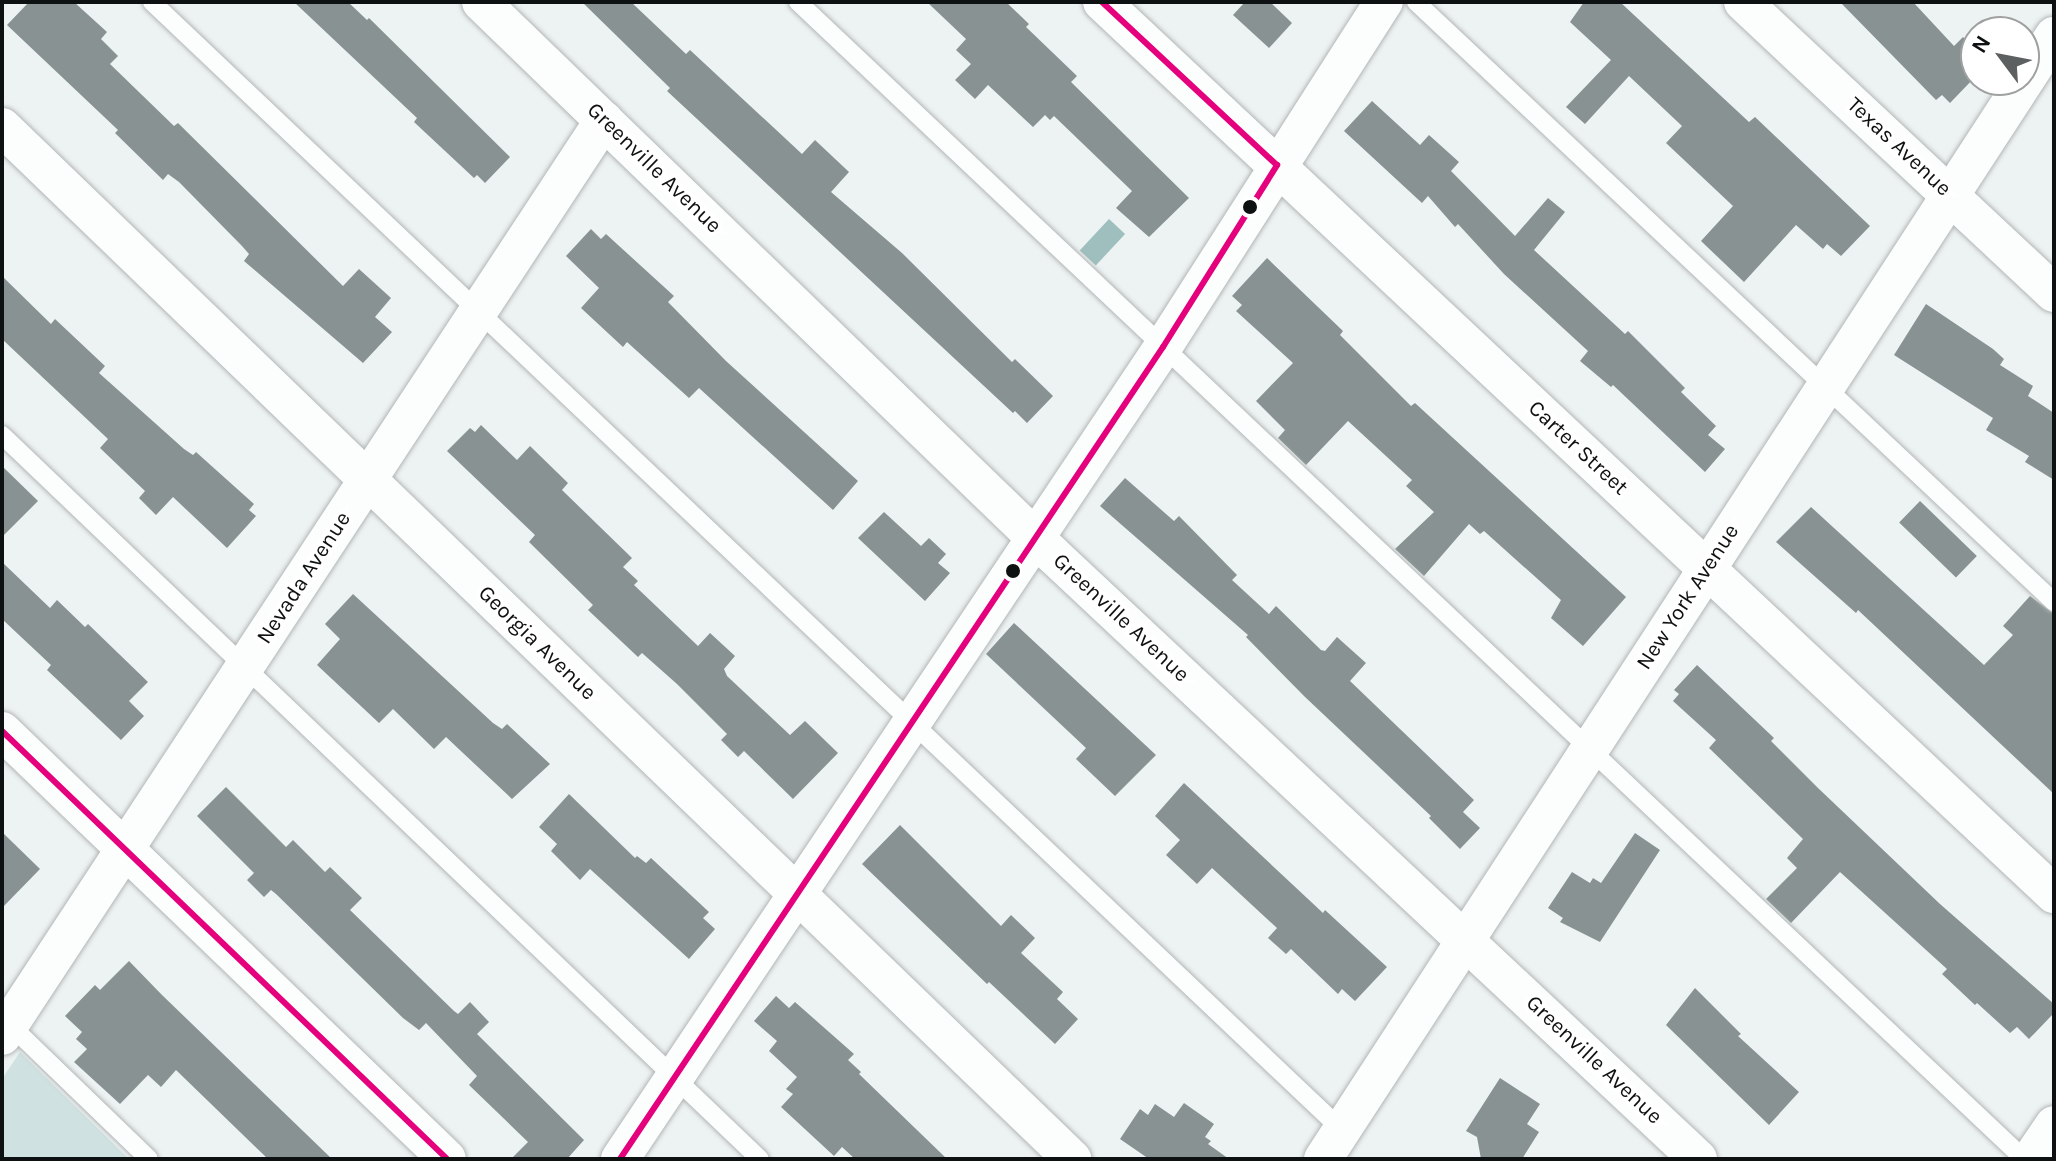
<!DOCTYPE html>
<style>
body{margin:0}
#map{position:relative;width:2056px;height:1161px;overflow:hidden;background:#edf2f2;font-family:Karla,sans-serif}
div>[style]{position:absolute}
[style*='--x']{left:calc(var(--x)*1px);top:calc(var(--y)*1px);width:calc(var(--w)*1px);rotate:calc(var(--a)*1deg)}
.green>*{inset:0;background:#cfe1e0}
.water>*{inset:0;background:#9fbebe;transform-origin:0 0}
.building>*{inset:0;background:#889292;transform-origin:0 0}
.roads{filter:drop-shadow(0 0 2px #b3b6b6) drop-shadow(0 0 2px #b3b6b6)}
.service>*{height:18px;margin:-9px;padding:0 9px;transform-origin:9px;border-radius:9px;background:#fcfdfd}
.minor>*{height:38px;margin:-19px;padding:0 19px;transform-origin:19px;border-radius:19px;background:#fcfdfd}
.bus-1>*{height:6px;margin:-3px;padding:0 3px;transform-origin:3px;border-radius:3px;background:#e5007d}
.dots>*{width:22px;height:22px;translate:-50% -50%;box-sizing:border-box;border:4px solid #fff;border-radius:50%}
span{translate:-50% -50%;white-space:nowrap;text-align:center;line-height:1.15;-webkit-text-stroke:8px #fff;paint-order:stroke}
.street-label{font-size:22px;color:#0e1111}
.frame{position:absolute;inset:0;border:4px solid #0e1111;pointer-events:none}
.north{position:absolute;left:1960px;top:16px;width:80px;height:80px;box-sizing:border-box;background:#fff;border:2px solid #9fa0a0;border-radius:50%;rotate:302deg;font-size:22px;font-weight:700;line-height:32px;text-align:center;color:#0e1111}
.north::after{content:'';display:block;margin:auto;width:28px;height:36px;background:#5c6060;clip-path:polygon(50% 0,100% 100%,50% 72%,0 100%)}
</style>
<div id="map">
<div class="green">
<div style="clip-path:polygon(20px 1052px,129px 1159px,2px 1159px,2px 1079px)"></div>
</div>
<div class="water">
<div style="left:1109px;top:219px;width:22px;height:43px;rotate:43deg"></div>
</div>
<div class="building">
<div style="clip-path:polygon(29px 2px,74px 2px,107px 32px,101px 39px,118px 56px,110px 64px,174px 126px,178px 123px,343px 286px,359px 269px,391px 298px,375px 317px,392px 332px,363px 363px,244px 261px,249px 254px,242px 246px,179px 182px,168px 174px,163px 180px,115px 133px,118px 130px,7px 25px)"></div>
<div style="clip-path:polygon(294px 2px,348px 2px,367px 20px,369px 18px,510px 157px,485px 183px,477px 175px,474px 178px,414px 122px,417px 118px)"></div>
<div style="clip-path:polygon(582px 2px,631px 2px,686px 54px,690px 50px,802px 154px,815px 140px,849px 172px,831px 192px,902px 253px,1012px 362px,1015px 359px,1053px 396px,1027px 423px,1015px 411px,1013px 413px,667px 91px,670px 88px)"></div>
<div style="clip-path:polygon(927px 2px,1006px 2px,1029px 24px,1026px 27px,1077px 76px,1071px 82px,1189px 198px,1149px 237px,1116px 208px,1132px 191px,1054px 116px,1050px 120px,1045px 115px,1033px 127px,988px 85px,975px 99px,955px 80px,971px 64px,956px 50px,966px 39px)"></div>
<div style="clip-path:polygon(1245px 2px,1270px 2px,1292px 23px,1269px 48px,1233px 15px)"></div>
<div style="clip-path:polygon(1584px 2px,1620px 2px,1749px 122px,1755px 117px,1870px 226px,1841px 256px,1827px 244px,1823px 249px,1796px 225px,1744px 282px,1701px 241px,1733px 206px,1666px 143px,1682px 126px,1629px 76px,1585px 124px,1566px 107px,1611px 60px,1570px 22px)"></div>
<div style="clip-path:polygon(1840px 2px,1913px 2px,1954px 46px,1963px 37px,1976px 50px,1976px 76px,1950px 103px,1942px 95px,1936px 100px)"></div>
<div style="clip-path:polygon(1372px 101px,1420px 145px,1429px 135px,1459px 162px,1451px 171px,1515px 236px,1548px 198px,1565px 212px,1534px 250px,1625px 334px,1628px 331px,1685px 388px,1681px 392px,1716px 426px,1708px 435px,1725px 449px,1705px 472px,1613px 385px,1611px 387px,1580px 361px,1588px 351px,1504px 274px,1458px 224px,1455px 227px,1428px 196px,1422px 203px,1344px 131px)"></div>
<div style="clip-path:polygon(591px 229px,601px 239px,606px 234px,674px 296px,668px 302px,726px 361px,858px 481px,833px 510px,699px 388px,689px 398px,627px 342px,623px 347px,581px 308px,599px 288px,566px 256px)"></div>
<div style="clip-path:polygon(1267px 258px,1343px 331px,1340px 335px,1411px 406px,1415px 403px,1626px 597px,1583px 646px,1551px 618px,1561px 600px,1484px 531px,1480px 534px,1469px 524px,1424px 576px,1395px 549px,1434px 512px,1406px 486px,1412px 480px,1348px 421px,1306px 465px,1278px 438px,1285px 430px,1256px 401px,1293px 363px,1236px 311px,1242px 305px,1232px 296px)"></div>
<div style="clip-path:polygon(2px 276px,51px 324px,55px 319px,105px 366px,99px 373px,184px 449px,193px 455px,196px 452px,254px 504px,249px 510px,256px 516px,227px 548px,173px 497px,156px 515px,139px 498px,145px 491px,100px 448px,108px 439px,2px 339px)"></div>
<div style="clip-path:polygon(1926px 304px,1993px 349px,2004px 359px,2000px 365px,2033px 386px,2028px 396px,2054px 413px,2054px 480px,2025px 462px,2029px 456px,1986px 430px,1993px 418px,1894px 355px)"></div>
<div style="clip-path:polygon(481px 425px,517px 460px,530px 446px,568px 483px,562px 490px,632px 558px,623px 567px,638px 581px,634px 585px,698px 646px,710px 633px,735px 656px,724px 669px,727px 676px,790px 735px,805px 721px,838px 753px,793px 799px,744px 751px,738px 757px,721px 740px,727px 734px,677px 684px,642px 653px,638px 657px,588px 610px,593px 605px,529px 542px,535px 535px,447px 451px,470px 428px,475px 432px)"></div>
<div style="clip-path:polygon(2px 466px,38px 501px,2px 537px)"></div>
<div style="clip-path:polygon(1125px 478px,1174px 521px,1179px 516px,1237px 575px,1232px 580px,1269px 614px,1276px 606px,1321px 650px,1325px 651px,1337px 637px,1366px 663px,1350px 681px,1474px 800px,1463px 812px,1480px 828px,1460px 849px,1429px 818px,1431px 816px,1304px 696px,1246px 637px,1248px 635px,1100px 506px)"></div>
<div style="left:1920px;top:501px;width:79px;height:30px;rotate:44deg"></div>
<div style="clip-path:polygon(1811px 507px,1984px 665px,2013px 635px,2003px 626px,2030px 596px,2054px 614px,2054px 794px,1858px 610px,1856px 613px,1776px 542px)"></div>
<div style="clip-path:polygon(884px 512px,921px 546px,929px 538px,946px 554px,938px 563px,950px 573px,925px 601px,858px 538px)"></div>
<div style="clip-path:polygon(2px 562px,50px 608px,57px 600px,85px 627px,88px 624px,148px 682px,129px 701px,144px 716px,121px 740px,47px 670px,51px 665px,2px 619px)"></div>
<div style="clip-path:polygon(353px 594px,493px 723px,502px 729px,507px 724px,550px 764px,512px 799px,446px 737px,434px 749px,393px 709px,379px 723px,317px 665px,340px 639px,325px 624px)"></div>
<div style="clip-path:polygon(1014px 623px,1156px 755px,1115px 796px,1076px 759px,1086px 748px,986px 654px)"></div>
<div style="clip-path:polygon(1697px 665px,1774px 738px,1771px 741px,1818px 788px,1940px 904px,2054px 1004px,2054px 1013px,2029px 1039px,2017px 1027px,2010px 1033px,1977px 1003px,1975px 1005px,1942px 974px,1947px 969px,1840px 872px,1791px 923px,1766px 899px,1797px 868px,1787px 858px,1803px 839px,1709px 748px,1716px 740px,1673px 701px,1679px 694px,1674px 690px)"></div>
<div style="clip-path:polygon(1184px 783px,1323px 913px,1325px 910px,1387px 967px,1355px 1001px,1342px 989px,1338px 994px,1291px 949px,1286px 954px,1268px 938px,1277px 928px,1212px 868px,1197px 884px,1166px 855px,1180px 840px,1155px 816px)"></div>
<div style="clip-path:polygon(226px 787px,286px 847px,293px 840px,325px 872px,330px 867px,362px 898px,350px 910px,454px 1011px,458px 1014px,470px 1002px,489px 1022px,477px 1034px,584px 1140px,567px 1159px,511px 1159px,528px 1142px,469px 1085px,477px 1076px,426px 1023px,419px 1030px,403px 1018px,276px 894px,271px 890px,264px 897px,247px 880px,254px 873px,197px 816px)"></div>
<div style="clip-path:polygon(569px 794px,635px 858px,637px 856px,646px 863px,651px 858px,709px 912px,703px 918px,715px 929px,689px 959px,590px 869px,580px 880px,551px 851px,557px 844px,539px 827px)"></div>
<div style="clip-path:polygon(900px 825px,1001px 926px,1011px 915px,1035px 938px,1021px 953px,1063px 992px,1057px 999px,1078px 1019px,1055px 1044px,989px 982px,987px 984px,862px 864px)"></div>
<div style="clip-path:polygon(2px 832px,40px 869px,2px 908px)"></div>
<div style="clip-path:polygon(1635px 833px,1660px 850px,1600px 942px,1560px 922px,1563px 918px,1548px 908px,1572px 872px,1590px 883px,1593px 878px,1601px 883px)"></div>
<div style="clip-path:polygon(129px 961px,162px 995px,332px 1159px,268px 1159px,176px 1070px,161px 1087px,148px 1075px,120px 1104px,74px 1062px,87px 1049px,76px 1039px,82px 1032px,65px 1016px,95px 985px,100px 990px)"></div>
<div style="clip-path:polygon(1695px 988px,1741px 1034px,1738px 1036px,1799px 1092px,1769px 1125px,1666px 1025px)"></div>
<div style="clip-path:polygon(776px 996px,789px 1008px,795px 1002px,854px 1054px,848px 1060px,861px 1072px,859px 1074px,947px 1159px,855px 1159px,842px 1147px,834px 1156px,781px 1107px,793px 1094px,786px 1089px,797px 1077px,769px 1051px,777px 1041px,754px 1021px)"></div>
<div style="clip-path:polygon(1500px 1078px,1540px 1104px,1527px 1124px,1539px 1132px,1522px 1159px,1481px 1159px,1477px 1137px,1466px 1131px)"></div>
<div style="clip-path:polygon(1184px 1103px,1214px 1124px,1205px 1137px,1211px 1141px,1208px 1144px,1229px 1159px,1149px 1159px,1120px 1139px,1140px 1109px,1148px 1115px,1155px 1104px,1174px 1117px)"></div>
</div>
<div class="roads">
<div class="service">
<div style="--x:152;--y:2;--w:1640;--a:43.47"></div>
<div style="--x:798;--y:2;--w:1686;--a:43.34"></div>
<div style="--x:1416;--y:2;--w:876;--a:43.24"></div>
<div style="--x:2;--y:435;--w:1048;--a:43.69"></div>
<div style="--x:7;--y:1022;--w:197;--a:44"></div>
</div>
<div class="minor">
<div style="--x:481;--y:2;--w:794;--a:44.03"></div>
<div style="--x:1052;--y:554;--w:885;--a:43.12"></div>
<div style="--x:1102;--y:2;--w:1305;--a:43.14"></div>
<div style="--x:1743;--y:2;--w:426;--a:43.1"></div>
<div style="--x:2;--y:127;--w:1487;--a:43.96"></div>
<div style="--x:2;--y:731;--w:617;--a:43.88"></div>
<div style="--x:2;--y:1036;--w:1096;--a:-56.69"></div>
<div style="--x:620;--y:1159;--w:977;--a:-56.23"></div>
<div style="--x:1163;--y:347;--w:410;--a:-57.4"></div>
<div style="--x:1323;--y:1159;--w:1340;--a:-56.94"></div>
<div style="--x:2031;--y:1159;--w:41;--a:-55.9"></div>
</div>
</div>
<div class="bus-1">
<div style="--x:1102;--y:2;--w:239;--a:43"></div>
<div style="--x:2;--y:731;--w:617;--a:43.88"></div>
<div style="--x:620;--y:1159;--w:977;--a:-56.23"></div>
<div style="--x:1163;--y:347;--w:215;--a:-57.9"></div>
</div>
<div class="dots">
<div style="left:1250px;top:207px;background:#0e1111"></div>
<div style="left:1013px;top:571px;background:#0e1111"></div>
</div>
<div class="street-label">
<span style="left:1899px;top:147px;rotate:43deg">Texas Avenue</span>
<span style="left:654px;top:168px;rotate:44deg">Greenville Avenue</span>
<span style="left:1578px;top:448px;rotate:43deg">Carter Street</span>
<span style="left:304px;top:578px;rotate:-57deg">Nevada Avenue</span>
<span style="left:1688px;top:597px;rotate:-57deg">New York Avenue</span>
<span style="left:1121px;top:618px;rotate:43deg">Greenville Avenue</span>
<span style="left:537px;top:643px;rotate:44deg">Georgia Avenue</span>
<span style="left:1594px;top:1060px;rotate:43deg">Greenville Avenue</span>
</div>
<div class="frame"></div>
<div class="north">N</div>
</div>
